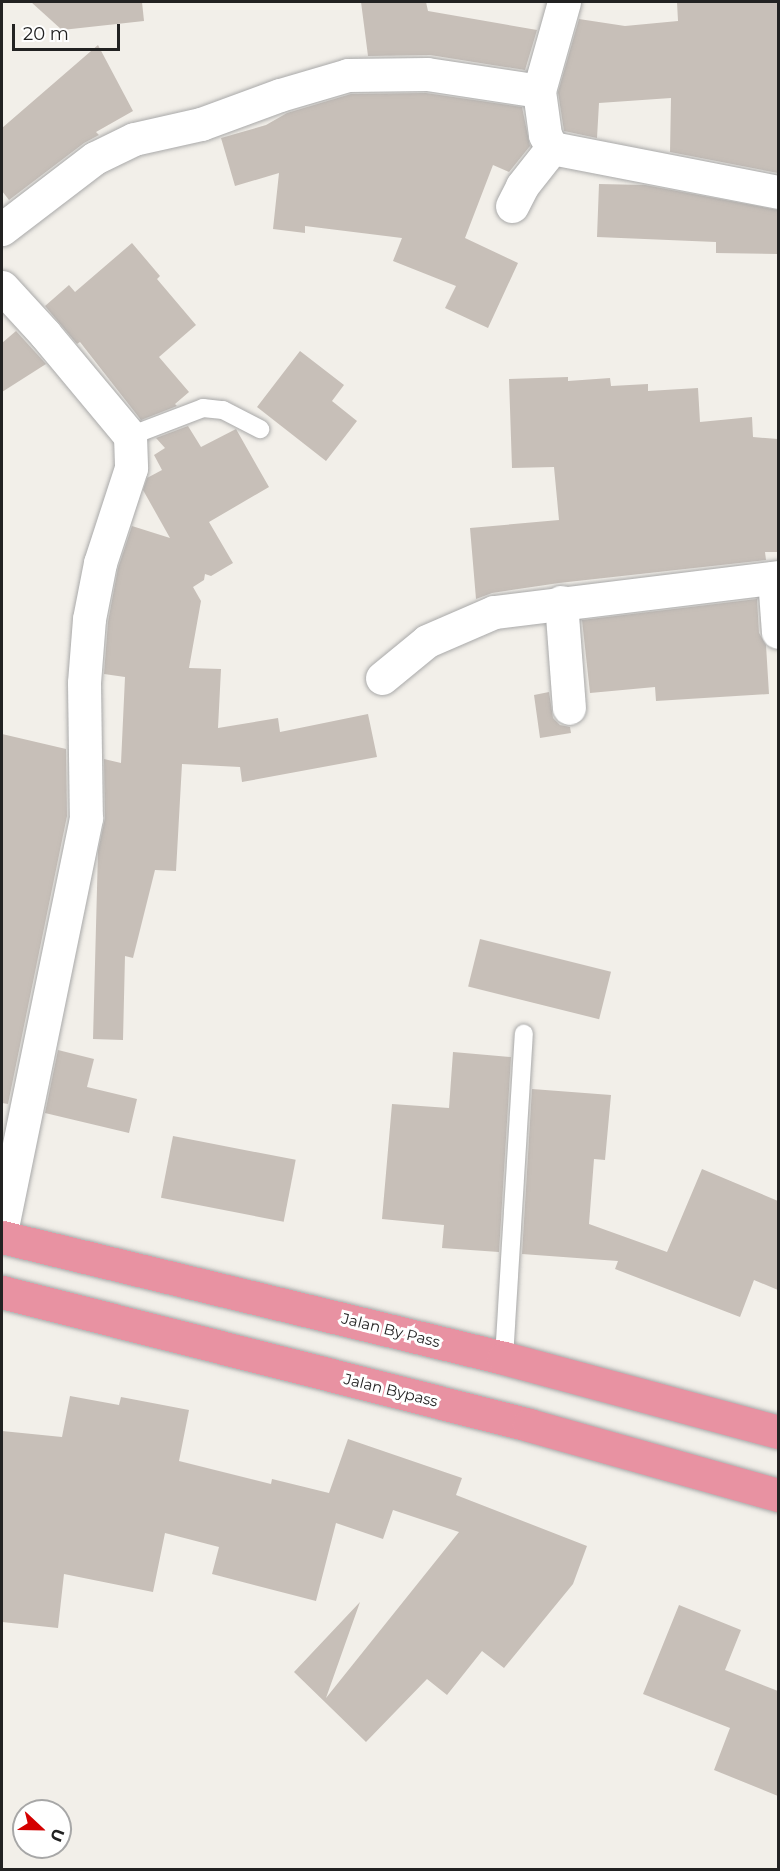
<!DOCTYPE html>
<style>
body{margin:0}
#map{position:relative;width:780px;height:1871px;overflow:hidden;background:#f2efe9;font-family:Montserrat,sans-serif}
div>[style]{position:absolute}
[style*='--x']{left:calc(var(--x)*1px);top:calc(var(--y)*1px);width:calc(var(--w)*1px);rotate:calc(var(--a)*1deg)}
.building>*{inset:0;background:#c7bfb8;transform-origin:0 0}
.roads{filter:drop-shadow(0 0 2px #a9a9a9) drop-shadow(0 0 2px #a9a9a9)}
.lane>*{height:18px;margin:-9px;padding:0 9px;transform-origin:9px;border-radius:9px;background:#fff}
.street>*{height:33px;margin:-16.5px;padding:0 16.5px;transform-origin:16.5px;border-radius:16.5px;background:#fff}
.highway>*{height:33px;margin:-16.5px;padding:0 16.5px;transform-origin:16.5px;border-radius:16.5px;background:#e892a2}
span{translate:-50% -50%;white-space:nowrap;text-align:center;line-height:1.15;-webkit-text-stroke:6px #fff;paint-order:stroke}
.street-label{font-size:15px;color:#222}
.frame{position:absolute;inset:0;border:3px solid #222;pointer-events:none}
.north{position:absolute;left:12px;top:1799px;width:60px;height:60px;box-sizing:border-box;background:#fff;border:2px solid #a7a7a7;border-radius:50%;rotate:112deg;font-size:16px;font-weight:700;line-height:24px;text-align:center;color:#222}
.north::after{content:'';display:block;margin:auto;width:21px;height:27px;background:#d40000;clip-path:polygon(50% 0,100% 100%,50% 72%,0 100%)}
.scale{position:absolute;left:12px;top:24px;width:108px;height:27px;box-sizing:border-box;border:3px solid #222;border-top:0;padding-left:8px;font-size:18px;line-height:21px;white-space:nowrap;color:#222;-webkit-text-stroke:4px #fff;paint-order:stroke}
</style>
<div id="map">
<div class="building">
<div style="clip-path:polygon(31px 2px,142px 2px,144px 21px,62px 30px)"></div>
<div style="clip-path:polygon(361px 2px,426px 2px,428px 11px,537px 30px,525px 70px,430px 55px,368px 56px)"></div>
<div style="clip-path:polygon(677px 2px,778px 2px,778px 173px,670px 152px,671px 98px,599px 103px,597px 138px,564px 131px,558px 92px,579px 19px,625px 26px,678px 21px)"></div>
<div style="clip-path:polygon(98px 45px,133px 111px,96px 132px,99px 135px,84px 143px,9px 200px,2px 191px,2px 128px)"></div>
<div style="clip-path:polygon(426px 93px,522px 107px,530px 146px,509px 172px,493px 165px,465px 238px,518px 263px,488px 328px,445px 308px,456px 286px,393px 261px,402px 238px,305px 226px,305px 233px,273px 229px,279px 173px,235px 186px,221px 138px,266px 125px,287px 113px,351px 94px)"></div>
<div style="clip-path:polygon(599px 184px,645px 185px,778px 210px,778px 254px,716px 253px,716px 242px,597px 237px)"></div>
<div style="clip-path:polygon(132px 243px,160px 276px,157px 279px,196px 325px,159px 357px,189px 392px,175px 404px,177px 406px,141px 420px,80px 342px,77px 344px,45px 306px,69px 285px,75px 292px)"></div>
<div style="clip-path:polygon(16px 331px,46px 364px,2px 392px,2px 343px)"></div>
<div style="clip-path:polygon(300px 351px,344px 385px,332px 401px,357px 421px,326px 461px,257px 407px)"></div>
<div style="clip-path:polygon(568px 377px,568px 381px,610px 378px,611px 386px,648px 384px,648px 391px,698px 388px,700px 422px,752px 417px,753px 437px,778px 439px,778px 552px,765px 552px,766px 560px,559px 583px,492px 593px,476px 599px,470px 528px,559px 520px,554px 467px,512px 468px,509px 379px)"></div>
<div style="clip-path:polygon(188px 426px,201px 447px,236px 429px,269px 487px,209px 522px,233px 563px,211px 576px,205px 574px,204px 580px,193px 587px,201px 601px,189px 668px,221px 669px,218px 728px,278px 718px,280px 732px,368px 714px,377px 757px,242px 782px,240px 767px,182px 764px,176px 871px,155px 870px,133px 958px,125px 956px,123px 1040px,93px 1039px,98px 851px,105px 818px,104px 759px,121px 763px,125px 677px,104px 674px,108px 622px,118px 568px,132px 526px,170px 538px,143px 490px,147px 478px,162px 470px,154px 455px,165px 448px,156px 438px)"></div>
<div style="clip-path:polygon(757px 599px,759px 633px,766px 645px,769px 694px,656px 701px,655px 687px,590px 693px,582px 620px)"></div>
<div style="clip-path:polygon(549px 692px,553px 718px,560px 725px,570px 727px,571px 733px,540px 738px,534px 695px)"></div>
<div style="clip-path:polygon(2px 734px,66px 749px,67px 816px,8px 1104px,2px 1103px)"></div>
<div style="left:480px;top:939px;width:135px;height:49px;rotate:14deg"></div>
<div style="clip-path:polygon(58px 1050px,94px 1059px,87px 1087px,137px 1099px,129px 1133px,45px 1113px)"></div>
<div style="clip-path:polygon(453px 1052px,511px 1057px,499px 1252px,442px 1248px,444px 1225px,382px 1219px,392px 1104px,449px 1108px)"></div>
<div style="clip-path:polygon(532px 1089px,611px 1095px,605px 1160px,594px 1159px,589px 1224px,667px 1252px,702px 1169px,778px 1201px,778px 1290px,754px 1280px,740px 1317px,615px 1269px,618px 1261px,522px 1254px)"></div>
<div style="left:173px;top:1136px;width:125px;height:63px;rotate:11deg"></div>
<div style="clip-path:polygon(70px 1396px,119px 1405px,121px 1397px,189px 1410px,179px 1461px,271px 1484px,272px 1479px,329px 1493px,348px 1439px,462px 1478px,456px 1495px,587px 1546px,573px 1584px,504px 1668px,482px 1651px,447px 1695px,427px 1679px,366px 1742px,294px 1672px,360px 1602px,326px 1698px,459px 1532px,393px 1510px,383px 1539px,336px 1523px,316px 1601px,212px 1574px,219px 1547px,165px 1533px,153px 1592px,64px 1574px,58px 1628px,2px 1622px,2px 1431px,62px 1437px)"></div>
<div style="clip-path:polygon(679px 1605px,741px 1630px,725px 1670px,778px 1691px,778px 1796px,714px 1770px,730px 1728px,643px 1694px)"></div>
</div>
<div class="roads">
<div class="lane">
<div style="--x:130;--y:436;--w:78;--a:-21"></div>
<div style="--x:203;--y:408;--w:20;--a:6"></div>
<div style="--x:223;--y:410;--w:42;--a:27.2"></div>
<div style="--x:504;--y:1358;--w:325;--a:-86.5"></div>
</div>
<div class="street">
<div style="--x:564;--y:2;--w:92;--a:105.7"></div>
<div style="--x:539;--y:91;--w:44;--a:82.2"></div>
<div style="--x:545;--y:135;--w:15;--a:62"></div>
<div style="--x:552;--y:148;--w:230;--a:11"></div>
<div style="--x:512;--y:206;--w:22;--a:-63"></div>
<div style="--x:522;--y:186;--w:48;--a:-51.7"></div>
<div style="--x:2;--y:229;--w:117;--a:-37.4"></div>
<div style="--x:95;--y:158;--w:43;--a:-26"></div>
<div style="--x:134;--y:139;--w:69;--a:-12.6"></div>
<div style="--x:201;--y:124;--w:84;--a:-20.2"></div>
<div style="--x:280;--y:95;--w:71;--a:-16.4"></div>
<div style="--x:348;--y:75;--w:79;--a:-0.7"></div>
<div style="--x:427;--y:74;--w:113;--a:8.6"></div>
<div style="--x:2;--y:287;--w:64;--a:47.5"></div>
<div style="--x:45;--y:334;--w:133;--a:50.2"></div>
<div style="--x:130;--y:436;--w:32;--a:88"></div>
<div style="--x:131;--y:468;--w:100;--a:108.1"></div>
<div style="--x:100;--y:563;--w:57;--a:101.1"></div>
<div style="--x:89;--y:619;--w:64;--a:94.5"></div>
<div style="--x:84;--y:683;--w:135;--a:89.2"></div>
<div style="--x:86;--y:818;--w:418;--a:101.6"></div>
<div style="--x:774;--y:578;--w:54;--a:85.8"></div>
<div style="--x:561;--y:602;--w:106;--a:85.7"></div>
<div style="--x:382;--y:678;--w:58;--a:-39.4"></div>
<div style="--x:427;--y:641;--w:73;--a:-23.4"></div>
<div style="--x:494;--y:612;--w:286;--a:-7"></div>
</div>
<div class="highway">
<div style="--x:2;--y:1237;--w:516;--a:13.55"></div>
<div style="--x:504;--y:1358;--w:284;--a:15.1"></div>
<div style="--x:2;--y:1292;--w:544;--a:14.16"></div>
<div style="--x:529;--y:1425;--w:259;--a:15.7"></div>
</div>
</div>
<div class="street-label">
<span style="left:391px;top:1330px;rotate:14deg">Jalan By Pass</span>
<span style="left:391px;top:1390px;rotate:14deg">Jalan Bypass</span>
</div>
<div class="frame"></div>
<div class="north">U</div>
<div class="scale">20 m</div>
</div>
